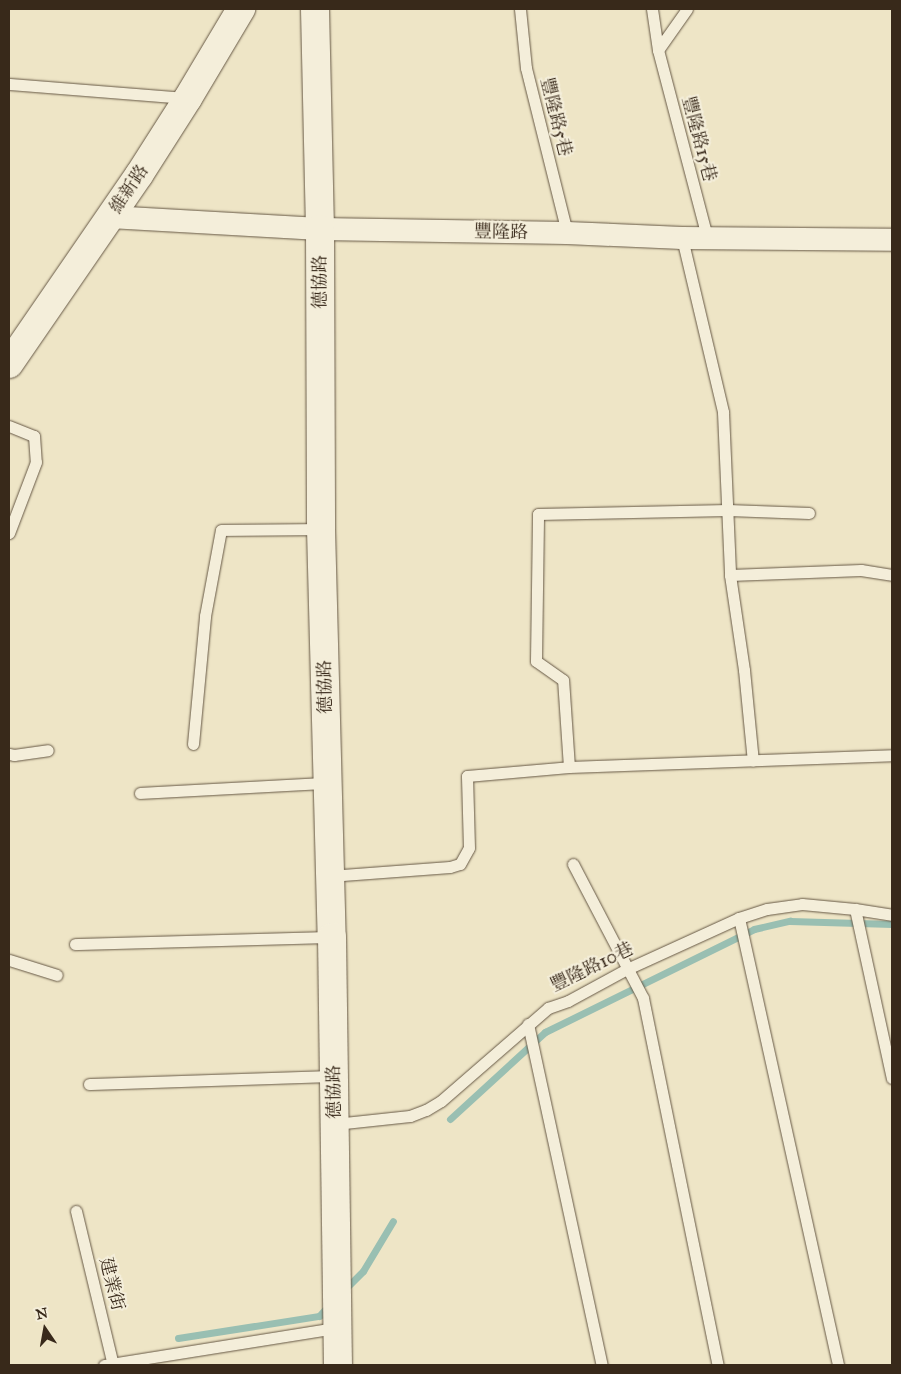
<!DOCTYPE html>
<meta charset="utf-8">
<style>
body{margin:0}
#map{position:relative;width:901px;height:1374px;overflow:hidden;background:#eee5c6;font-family:"IM FELL Great Primer","Noto Serif TC",serif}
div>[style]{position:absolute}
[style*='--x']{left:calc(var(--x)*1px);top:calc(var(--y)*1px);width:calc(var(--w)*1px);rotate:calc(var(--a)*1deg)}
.stream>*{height:7px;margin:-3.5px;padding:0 3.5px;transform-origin:3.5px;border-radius:3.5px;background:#99bfb2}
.roads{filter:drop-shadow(0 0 1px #665845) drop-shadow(0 0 1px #665845)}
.service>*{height:11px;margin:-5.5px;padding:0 5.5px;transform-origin:5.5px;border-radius:5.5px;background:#f4eeda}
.minor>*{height:22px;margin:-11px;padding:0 11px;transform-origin:11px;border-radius:11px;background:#f4eeda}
.tertiary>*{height:28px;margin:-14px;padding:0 14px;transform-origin:14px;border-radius:14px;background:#f4eeda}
span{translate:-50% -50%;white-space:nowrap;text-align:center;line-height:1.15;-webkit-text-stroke:4px #f4eeda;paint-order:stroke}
.street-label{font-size:18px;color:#38291a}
.frame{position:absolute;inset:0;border:10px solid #38291a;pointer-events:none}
.north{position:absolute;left:20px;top:1304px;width:50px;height:50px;-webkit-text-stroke:4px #f4eeda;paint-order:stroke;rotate:348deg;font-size:14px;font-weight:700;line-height:20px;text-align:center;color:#38291a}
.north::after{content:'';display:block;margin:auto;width:18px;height:22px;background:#38291a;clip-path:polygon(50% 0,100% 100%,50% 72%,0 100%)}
</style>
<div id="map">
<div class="stream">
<div style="--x:450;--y:1119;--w:129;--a:-42.5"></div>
<div style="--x:545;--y:1032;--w:233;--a:-26.2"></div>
<div style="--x:754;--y:929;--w:37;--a:-13"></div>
<div style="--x:790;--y:921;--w:102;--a:1.7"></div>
<div style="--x:344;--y:1290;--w:27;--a:-45"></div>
<div style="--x:363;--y:1271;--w:58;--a:-59"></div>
<div style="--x:178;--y:1338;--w:143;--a:-8.9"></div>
<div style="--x:319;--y:1316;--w:15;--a:-48"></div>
</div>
<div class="roads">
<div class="service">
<div style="--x:520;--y:9;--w:59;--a:84.2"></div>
<div style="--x:526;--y:68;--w:170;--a:76"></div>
<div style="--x:652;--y:9;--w:41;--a:81.7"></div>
<div style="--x:658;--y:50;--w:193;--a:75.3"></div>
<div style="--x:658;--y:50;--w:50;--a:-54.7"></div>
<div style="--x:9;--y:84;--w:178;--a:4.5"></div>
<div style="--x:682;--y:238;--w:179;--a:76.7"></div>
<div style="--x:723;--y:412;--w:163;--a:87.5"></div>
<div style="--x:730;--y:575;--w:96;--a:81.6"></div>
<div style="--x:744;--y:670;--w:91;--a:84.4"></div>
<div style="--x:9;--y:426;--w:27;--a:22"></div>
<div style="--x:34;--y:436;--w:26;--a:86"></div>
<div style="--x:36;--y:462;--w:76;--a:110.8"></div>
<div style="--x:730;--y:575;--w:131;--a:-2.2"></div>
<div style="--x:861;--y:570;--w:31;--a:9"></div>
<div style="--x:193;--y:744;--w:129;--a:-84.6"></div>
<div style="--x:205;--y:616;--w:87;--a:-79.5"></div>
<div style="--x:221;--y:530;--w:100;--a:-0.6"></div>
<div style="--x:9;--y:754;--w:5;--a:11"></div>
<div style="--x:14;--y:755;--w:34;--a:-8"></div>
<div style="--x:569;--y:767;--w:87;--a:-93.9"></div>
<div style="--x:563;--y:680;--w:33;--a:-145"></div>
<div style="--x:536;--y:661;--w:147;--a:-89.2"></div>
<div style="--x:538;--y:514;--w:190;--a:-1.2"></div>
<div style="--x:728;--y:510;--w:81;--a:2.1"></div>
<div style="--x:140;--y:793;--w:187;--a:-3.1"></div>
<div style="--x:573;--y:864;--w:151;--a:62.4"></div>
<div style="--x:643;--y:998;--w:375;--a:78.5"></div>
<div style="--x:329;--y:876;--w:121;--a:-4.3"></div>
<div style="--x:450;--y:867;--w:10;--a:-17"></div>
<div style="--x:460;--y:864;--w:18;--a:-61"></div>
<div style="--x:469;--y:848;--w:72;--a:-91.6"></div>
<div style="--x:467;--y:776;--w:102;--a:-5"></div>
<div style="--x:569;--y:767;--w:323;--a:-2.1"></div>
<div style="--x:855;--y:909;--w:173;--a:77.7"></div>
<div style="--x:739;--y:918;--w:458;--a:77.5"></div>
<div style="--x:75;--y:944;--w:257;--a:-1.6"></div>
<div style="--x:9;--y:960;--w:50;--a:17.4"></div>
<div style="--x:528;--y:1024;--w:349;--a:77.8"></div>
<div style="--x:89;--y:1084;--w:244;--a:-1.9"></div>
<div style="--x:335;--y:1124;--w:75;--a:-6.1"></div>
<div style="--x:410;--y:1116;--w:17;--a:-21"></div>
<div style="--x:426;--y:1110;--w:17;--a:-31"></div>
<div style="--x:441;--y:1101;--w:142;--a:-41"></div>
<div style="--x:548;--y:1008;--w:21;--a:-19"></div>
<div style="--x:568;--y:1001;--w:67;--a:-28.5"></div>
<div style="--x:627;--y:969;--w:123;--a:-24.5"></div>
<div style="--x:739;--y:918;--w:29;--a:-18"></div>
<div style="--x:767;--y:909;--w:35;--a:-8"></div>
<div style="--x:802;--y:904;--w:53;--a:5.4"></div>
<div style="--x:855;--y:909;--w:37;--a:9"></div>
<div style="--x:76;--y:1211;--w:158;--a:76.5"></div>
<div style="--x:104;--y:1365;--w:235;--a:-9.1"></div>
</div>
<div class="minor">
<div style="--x:110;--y:217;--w:210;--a:3.3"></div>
<div style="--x:320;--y:229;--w:247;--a:0.9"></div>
<div style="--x:567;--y:233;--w:115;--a:2.5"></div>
<div style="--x:682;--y:238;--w:210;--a:0.5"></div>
</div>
<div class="tertiary">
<div style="--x:315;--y:9;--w:220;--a:88.7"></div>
<div style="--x:320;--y:229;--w:300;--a:89.8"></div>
<div style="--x:321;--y:529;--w:408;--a:88.5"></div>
<div style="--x:332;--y:937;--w:428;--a:89.2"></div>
<div style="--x:9;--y:364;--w:229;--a:-55.5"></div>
<div style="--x:139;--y:175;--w:91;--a:-57.5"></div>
<div style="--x:188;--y:98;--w:104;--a:-59.2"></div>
</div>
</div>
<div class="street-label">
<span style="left:556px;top:117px;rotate:76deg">豐隆路5巷</span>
<span style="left:699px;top:139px;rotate:75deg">豐隆路15巷</span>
<span style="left:129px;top:189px;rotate:-56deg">維新路</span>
<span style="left:501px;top:232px;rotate:1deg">豐隆路</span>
<span style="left:320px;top:282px;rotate:-90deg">德協路</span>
<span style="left:325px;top:687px;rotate:-91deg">德協路</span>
<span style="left:592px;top:967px;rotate:-26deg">豐隆路10巷</span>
<span style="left:334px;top:1092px;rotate:-91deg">德協路</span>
<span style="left:112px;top:1284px;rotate:76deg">建業街</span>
</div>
<div class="frame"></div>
<div class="north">N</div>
</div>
